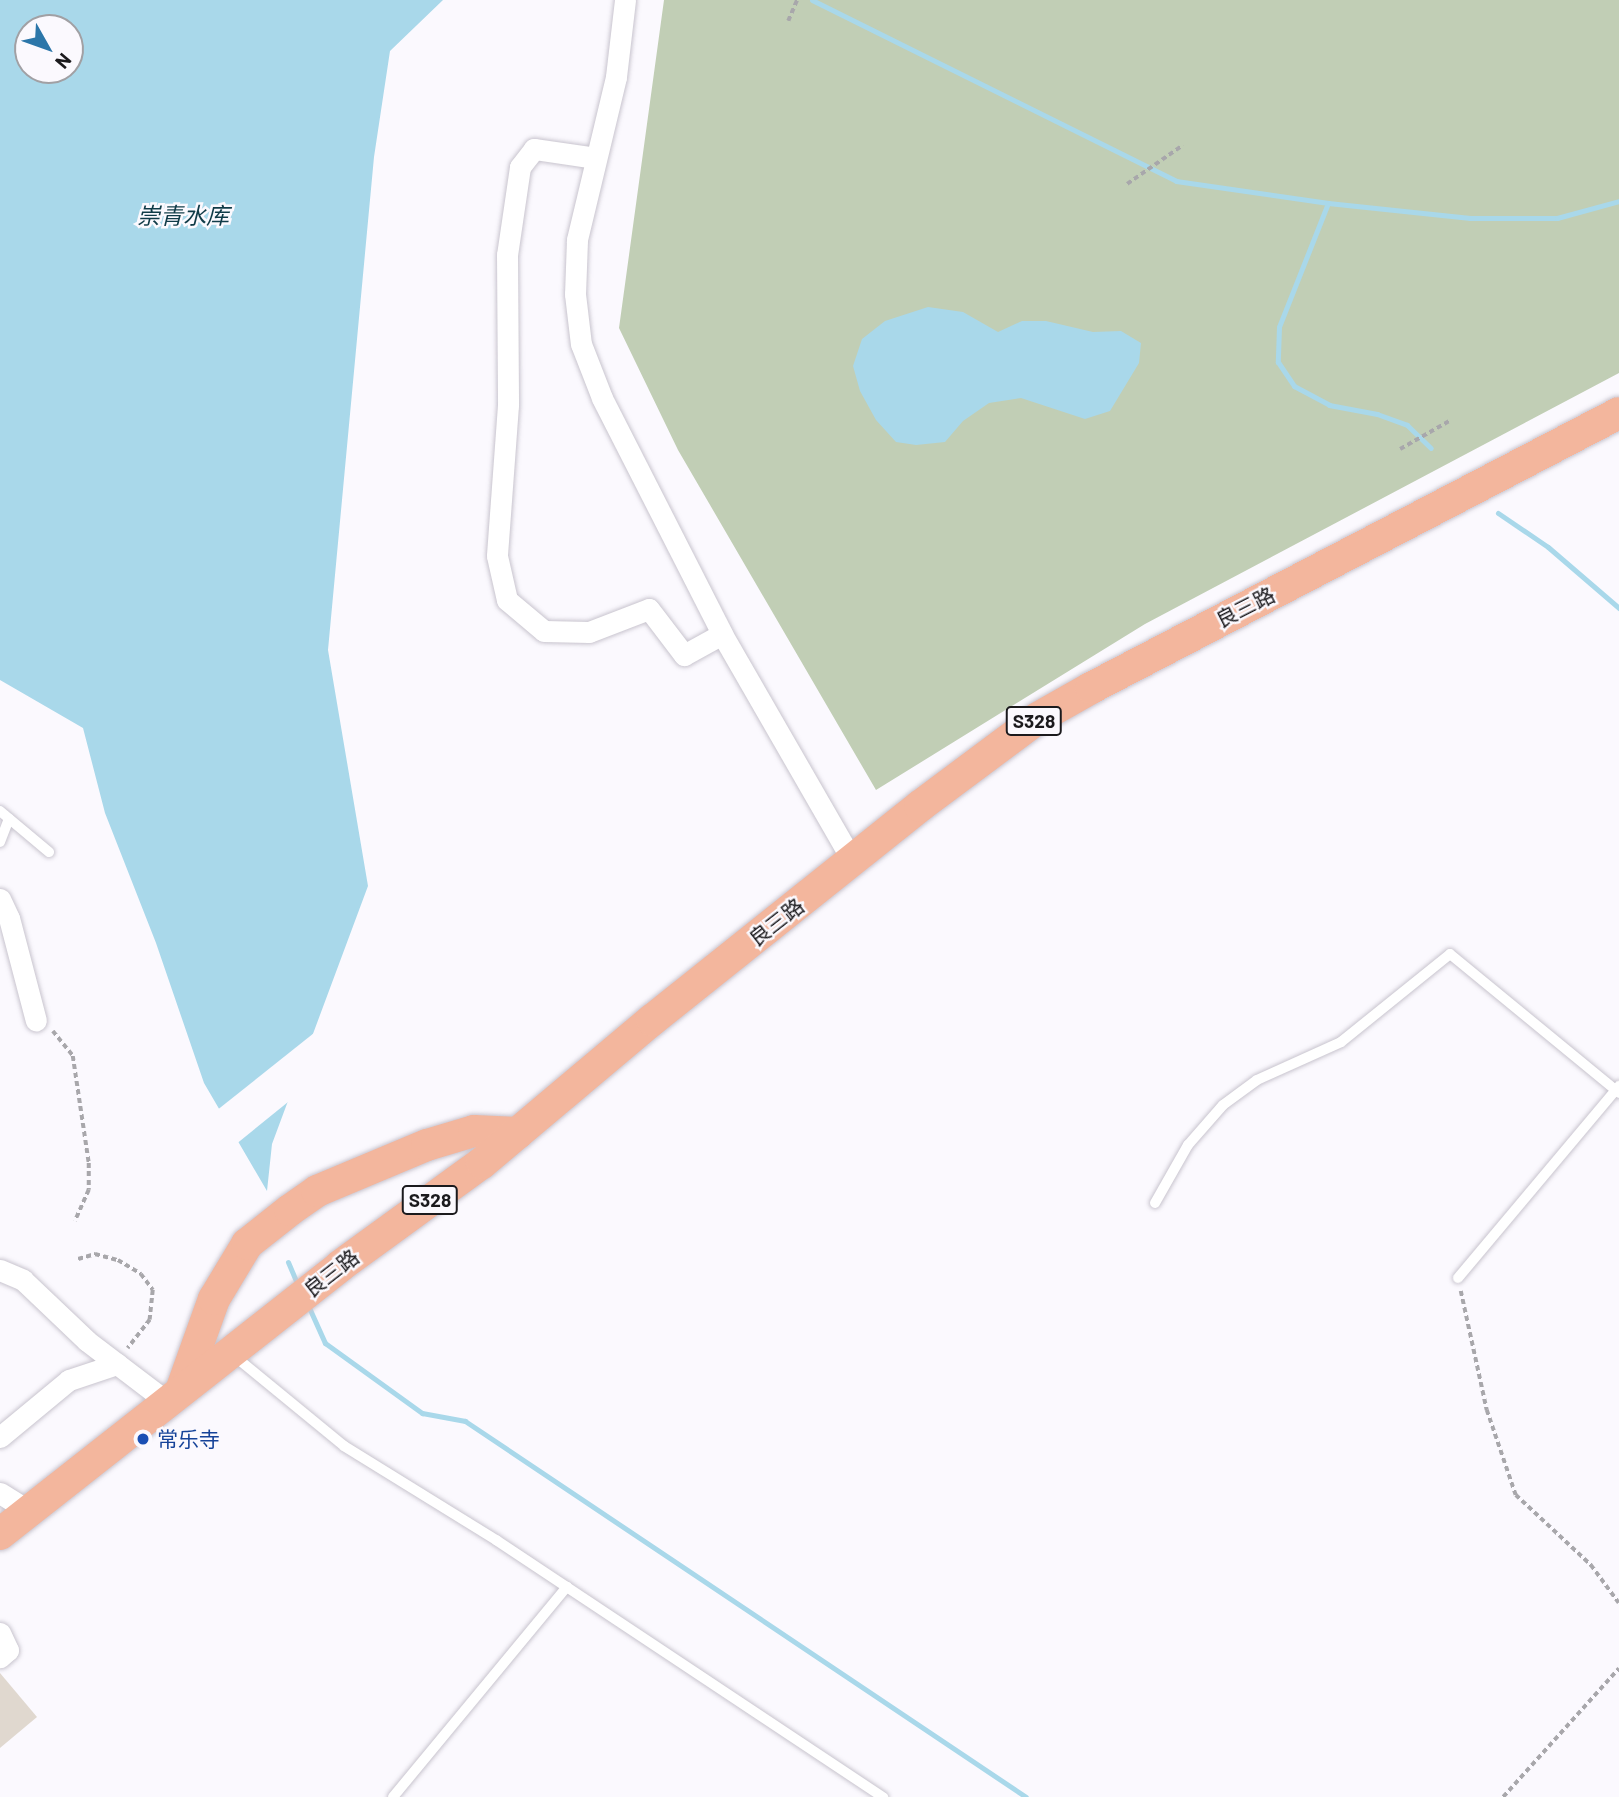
<!DOCTYPE html>
<meta charset="utf-8">
<style>
body{margin:0}
#map{position:relative;width:1619px;height:1797px;overflow:hidden;background:#fbf9fe;font-family:Barlow,"Noto Sans SC",sans-serif}
div>[style]{position:absolute}
[style*='--x']{left:calc(var(--x)*1px);top:calc(var(--y)*1px);width:calc(var(--w)*1px);rotate:calc(var(--a)*1deg)}
.green>*{inset:0;background:#c1ceb5}
.water>*{inset:0;background:#a9d8ea}
.pier>*{inset:0;background:#fbf9fe}
.stream>*{height:5px;margin:-2.5px;padding:0 2.5px;transform-origin:2.5px;border-radius:2.5px;background:#a9d8ea}
.building>*{inset:0;background:#e0d8cf}
.path>*{height:3.5px;margin-top:-1.75px;transform-origin:0;background:repeating-linear-gradient(90deg,#a8a7ab 0 5px,transparent 0 8.5px)}
.roads{filter:drop-shadow(0 0 2px #c8c4ce) drop-shadow(0 0 2px #c8c4ce)}
.lane>*{height:10px;margin:-5px;padding:0 5px;transform-origin:5px;border-radius:5px;background:#fff}
.street>*{height:21px;margin:-10.5px;padding:0 10.5px;transform-origin:10.5px;border-radius:10.5px;background:#fff}
.primary>*{height:32px;margin:-16px;padding:0 16px;transform-origin:16px;border-radius:16px;background:#f3b69d}
.dots>*{width:19px;height:19px;translate:-50% -50%;box-sizing:border-box;border:4px solid #fbf9fe;border-radius:50%}
span{translate:-50% -50%;white-space:nowrap;text-align:center;line-height:1.15;-webkit-text-stroke:5px #fbf9fe;paint-order:stroke}
.shield-label span{padding:2px 5px;background:#fbf9fe;border:2px solid;border-radius:5px;-webkit-text-stroke-width:0}
.shield-label{font-size:19px;color:#1b1a1d;font-weight:700}
.street-label{font-size:21px;color:#1b1a1d}
.transit-label{font-size:21px;color:#164399}
.left{translate:0 -50%;text-align:left}
.water-label{font-size:23px;color:#103b48;font-style:italic}
.north{position:absolute;left:14px;top:14px;width:70px;height:70px;box-sizing:border-box;background:#fbf9fe;border:2px solid #a1a0a4;border-radius:50%;rotate:130deg;font-size:19px;font-weight:700;line-height:28px;text-align:center;color:#1b1a1d}
.north::after{content:'';display:block;margin:auto;width:24px;height:32px;background:#2c76a9;clip-path:polygon(50% 0,100% 100%,50% 72%,0 100%)}
</style>
<div id="map">
<div class="green">
<div style="clip-path:polygon(664px 0,1619px 0,1619px 373px,1145px 624px,876px 790px,678px 450px,619px 328px)"></div>
</div>
<div class="water">
<div style="clip-path:polygon(evenodd,0 0,443px 0,390px 51px,374px 157px,328px 650px,368px 886px,272px 1144px,267px 1191px,204px 1083px,156px 943px,105px 813px,83px 728px,0 680px,0 0,28px 28px,70px 28px,70px 70px,28px 70px,28px 28px)"></div>
<div style="clip-path:polygon(928px 307px,963px 312px,998px 332px,1022px 321px,1046px 321px,1093px 332px,1121px 331px,1141px 343px,1139px 363px,1110px 411px,1085px 419px,1021px 398px,989px 403px,963px 421px,945px 442px,916px 445px,896px 442px,876px 420px,860px 391px,853px 366px,862px 339px,885px 321px)"></div>
</div>
<div class="pier">
<div style="clip-path:polygon(314px 1033px,317px 1036px,293px 1098px,235px 1145px,216px 1111px)"></div>
</div>
<div class="stream">
<div style="--x:812;--y:0;--w:407;--a:26.4"></div>
<div style="--x:1176;--y:181;--w:154;--a:8.2"></div>
<div style="--x:1328;--y:203;--w:143;--a:6"></div>
<div style="--x:1470;--y:218;--w:87;--a:0"></div>
<div style="--x:1557;--y:218;--w:64;--a:-15.3"></div>
<div style="--x:1328;--y:203;--w:133;--a:111.6"></div>
<div style="--x:1279;--y:327;--w:35;--a:92"></div>
<div style="--x:1278;--y:362;--w:29;--a:56"></div>
<div style="--x:1294;--y:386;--w:40;--a:28"></div>
<div style="--x:1329;--y:405;--w:49;--a:10.6"></div>
<div style="--x:1377;--y:414;--w:32;--a:20"></div>
<div style="--x:1407;--y:425;--w:33;--a:44"></div>
<div style="--x:1498;--y:513;--w:60;--a:34.2"></div>
<div style="--x:1548;--y:547;--w:94;--a:40.7"></div>
<div style="--x:288;--y:1262;--w:25;--a:67"></div>
<div style="--x:307;--y:1303;--w:44;--a:65.8"></div>
<div style="--x:325;--y:1343;--w:120;--a:35.8"></div>
<div style="--x:422;--y:1413;--w:44;--a:10.5"></div>
<div style="--x:465;--y:1421;--w:675;--a:33.83"></div>
</div>
<div class="building">
<div style="clip-path:polygon(0 1673px,37px 1717px,0 1748px)"></div>
</div>
<div class="path">
<div style="--x:788;--y:21;--w:23;--a:-67"></div>
<div style="--x:1127;--y:184;--w:68;--a:-34.9"></div>
<div style="--x:1400;--y:449;--w:59;--a:-29.6"></div>
<div style="--x:53;--y:1031;--w:32;--a:51"></div>
<div style="--x:73;--y:1056;--w:108;--a:81.5"></div>
<div style="--x:89;--y:1163;--w:27;--a:90"></div>
<div style="--x:89;--y:1190;--w:34;--a:114"></div>
<div style="--x:78;--y:1259;--w:18;--a:-16"></div>
<div style="--x:95;--y:1254;--w:24;--a:15"></div>
<div style="--x:118;--y:1260;--w:27;--a:31"></div>
<div style="--x:141;--y:1274;--w:20;--a:53"></div>
<div style="--x:153;--y:1290;--w:30;--a:96"></div>
<div style="--x:150;--y:1320;--w:36;--a:128"></div>
<div style="--x:1461;--y:1291;--w:122;--a:77.7"></div>
<div style="--x:1487;--y:1410;--w:90;--a:71.2"></div>
<div style="--x:1516;--y:1495;--w:103;--a:43"></div>
<div style="--x:1591;--y:1565;--w:47;--a:53.6"></div>
<div style="--x:1503;--y:1797;--w:173;--a:-48"></div>
</div>
<div class="roads">
<div class="lane">
<div style="--x:0;--y:811;--w:64;--a:39.9"></div>
<div style="--x:0;--y:842;--w:25;--a:-69"></div>
<div style="--x:1155;--y:1203;--w:67;--a:-60.4"></div>
<div style="--x:1188;--y:1145;--w:53;--a:-48.8"></div>
<div style="--x:1223;--y:1105;--w:42;--a:-36.3"></div>
<div style="--x:1257;--y:1080;--w:92;--a:-24.3"></div>
<div style="--x:1341;--y:1042;--w:140;--a:-38.9"></div>
<div style="--x:1450;--y:954;--w:219;--a:39.4"></div>
<div style="--x:1458;--y:1278;--w:251;--a:-50"></div>
<div style="--x:232;--y:1354;--w:145;--a:39.4"></div>
<div style="--x:344;--y:1446;--w:179;--a:31.7"></div>
<div style="--x:496;--y:1540;--w:465;--a:33.6"></div>
<div style="--x:393;--y:1797;--w:273;--a:-50.4"></div>
</div>
<div class="street">
<div style="--x:625;--y:0;--w:78;--a:96.7"></div>
<div style="--x:616;--y:77;--w:168;--a:103.5"></div>
<div style="--x:577;--y:240;--w:54;--a:92.1"></div>
<div style="--x:575;--y:294;--w:50;--a:83.2"></div>
<div style="--x:581;--y:344;--w:58;--a:68.7"></div>
<div style="--x:602;--y:398;--w:265;--a:63"></div>
<div style="--x:722;--y:634;--w:263;--a:60.1"></div>
<div style="--x:596;--y:158;--w:63;--a:-171.7"></div>
<div style="--x:534;--y:149;--w:23;--a:128"></div>
<div style="--x:520;--y:167;--w:89;--a:98.4"></div>
<div style="--x:507;--y:255;--w:150;--a:89.6"></div>
<div style="--x:508;--y:405;--w:151;--a:94.2"></div>
<div style="--x:497;--y:556;--w:45;--a:77.2"></div>
<div style="--x:507;--y:600;--w:48;--a:40"></div>
<div style="--x:544;--y:631;--w:45;--a:1.3"></div>
<div style="--x:589;--y:632;--w:64;--a:-21"></div>
<div style="--x:649;--y:609;--w:58;--a:52.7"></div>
<div style="--x:684;--y:655;--w:43;--a:-28.9"></div>
<div style="--x:0;--y:899;--w:21;--a:65"></div>
<div style="--x:9;--y:918;--w:106;--a:75.3"></div>
<div style="--x:0;--y:1270;--w:25;--a:23"></div>
<div style="--x:23;--y:1280;--w:88;--a:43.6"></div>
<div style="--x:87;--y:1341;--w:101;--a:37.3"></div>
<div style="--x:0;--y:1437;--w:89;--a:-39.6"></div>
<div style="--x:69;--y:1380;--w:51;--a:-18.4"></div>
<div style="--x:0;--y:1493;--w:34;--a:32"></div>
<div style="--x:0;--y:1633;--w:19;--a:65"></div>
<div style="--x:8;--y:1650;--w:11;--a:139"></div>
</div>
<div class="primary">
<div style="--x:181;--y:1391;--w:98;--a:-70.3"></div>
<div style="--x:214;--y:1299;--w:64;--a:-59"></div>
<div style="--x:247;--y:1244;--w:55;--a:-38.3"></div>
<div style="--x:290;--y:1210;--w:33;--a:-35"></div>
<div style="--x:317;--y:1191;--w:119;--a:-22.7"></div>
<div style="--x:427;--y:1145;--w:49;--a:-16.6"></div>
<div style="--x:474;--y:1131;--w:44;--a:2.6"></div>
<div style="--x:0;--y:1534;--w:433;--a:-38.2"></div>
<div style="--x:340;--y:1266;--w:175;--a:-36"></div>
<div style="--x:482;--y:1163;--w:222;--a:-40.1"></div>
<div style="--x:652;--y:1020;--w:343;--a:-38.6"></div>
<div style="--x:920;--y:806;--w:147;--a:-36.7"></div>
<div style="--x:1038;--y:718;--w:61;--a:-29.5"></div>
<div style="--x:1091;--y:688;--w:595;--a:-27.51"></div>
</div>
</div>
<div class="dots">
<div style="left:143px;top:1439px;background:#1a4fb4"></div>
</div>
<div class="shield-label">
<span style="left:1034px;top:721px">S328</span>
<span style="left:430px;top:1200px">S328</span>
</div>
<div class="street-label">
<span style="left:1245px;top:607px;rotate:-27deg">良三路</span>
<span style="left:776px;top:922px;rotate:-38deg">良三路</span>
<span style="left:331px;top:1273px;rotate:-38deg">良三路</span>
</div>
<div class="transit-label">
<span class="left" style="left:157px;top:1439px">常乐寺</span>
</div>
<div class="water-label">
<span style="left:183px;top:215px">崇青水库</span>
</div>
<div class="north">N</div>
</div>
